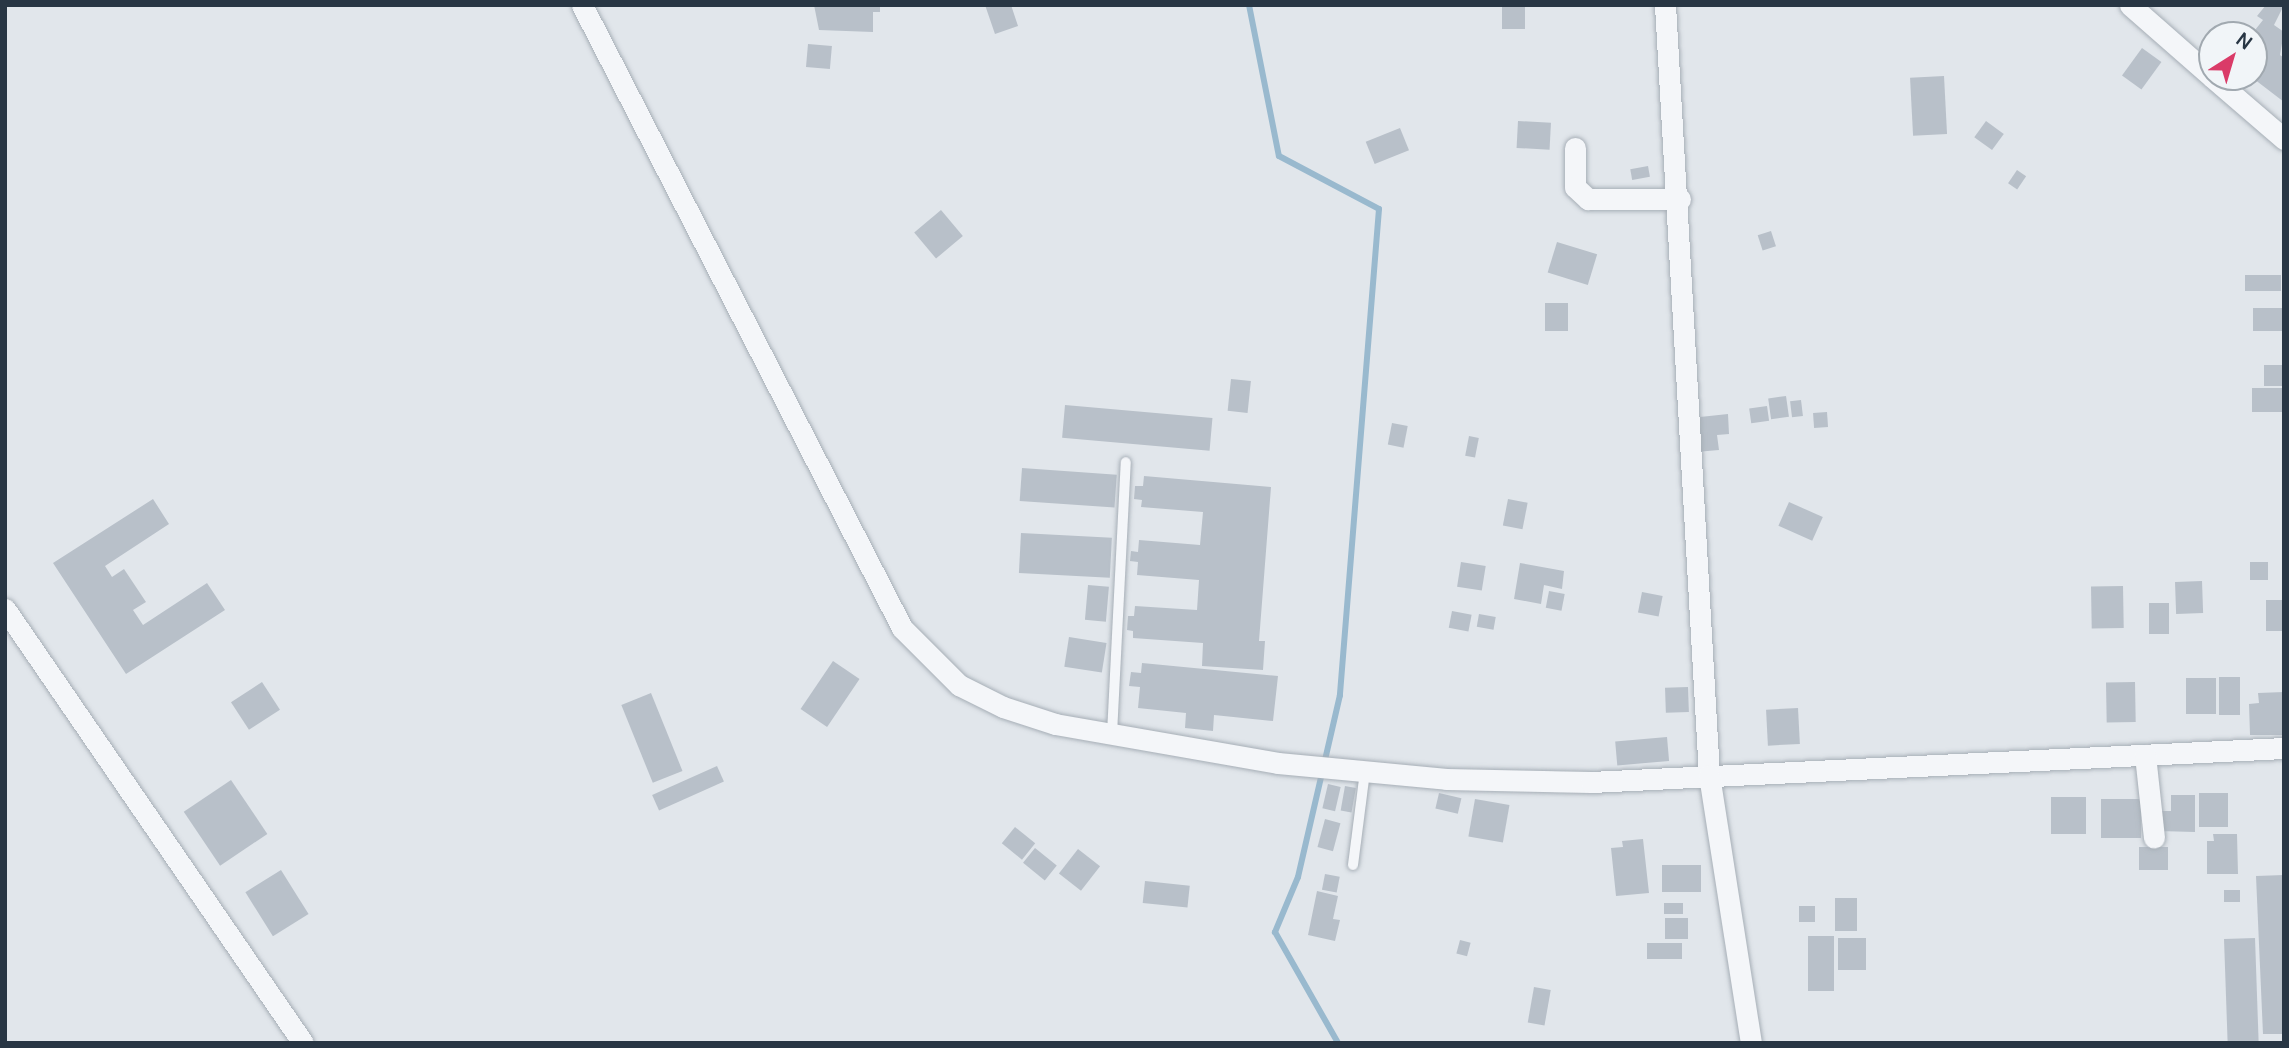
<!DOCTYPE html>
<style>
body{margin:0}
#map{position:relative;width:2289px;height:1048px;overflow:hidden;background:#e1e6eb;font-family:Manrope,sans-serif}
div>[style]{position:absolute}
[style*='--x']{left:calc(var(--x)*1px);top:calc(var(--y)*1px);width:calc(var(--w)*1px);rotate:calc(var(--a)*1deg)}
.stream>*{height:6px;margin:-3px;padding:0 3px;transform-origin:3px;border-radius:3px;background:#99b9ce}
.building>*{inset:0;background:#b8c0c9;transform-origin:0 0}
.roads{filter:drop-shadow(0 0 2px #a6aeb6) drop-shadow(0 0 2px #a6aeb6)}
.service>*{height:10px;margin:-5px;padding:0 5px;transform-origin:5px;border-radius:5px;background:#f4f6f9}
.minor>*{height:21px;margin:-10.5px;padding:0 10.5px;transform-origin:10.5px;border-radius:10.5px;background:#f4f6f9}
span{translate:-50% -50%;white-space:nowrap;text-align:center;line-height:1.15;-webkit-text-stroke:7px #f1f5f8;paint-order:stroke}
.frame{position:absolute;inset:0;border:7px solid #283644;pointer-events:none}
.north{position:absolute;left:2198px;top:21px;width:70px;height:70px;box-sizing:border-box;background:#f1f5f8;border:2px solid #a1a9b0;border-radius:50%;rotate:37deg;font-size:19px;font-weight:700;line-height:28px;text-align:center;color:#283644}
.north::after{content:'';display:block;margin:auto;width:24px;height:32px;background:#da3b68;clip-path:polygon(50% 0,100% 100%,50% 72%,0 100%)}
</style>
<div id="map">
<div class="stream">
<div style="--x:1249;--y:5;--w:154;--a:78.8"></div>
<div style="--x:1279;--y:156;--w:113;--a:27.9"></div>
<div style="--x:1379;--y:209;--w:488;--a:94.6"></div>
<div style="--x:1340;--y:695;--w:187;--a:103"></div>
<div style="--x:1298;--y:877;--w:60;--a:112.7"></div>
<div style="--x:1275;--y:932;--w:128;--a:60.4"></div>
</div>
<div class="building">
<div style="clip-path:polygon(814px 5px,880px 5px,880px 12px,873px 12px,873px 32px,819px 30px)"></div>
<div style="clip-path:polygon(985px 5px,1011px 5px,1018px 26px,995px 34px)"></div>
<div style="left:1502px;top:5px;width:23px;height:24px"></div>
<div style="clip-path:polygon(2266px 5px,2284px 5px,2274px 25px,2284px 32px,2280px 55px,2284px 58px,2284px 102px,2254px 79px,2256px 41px,2251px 35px,2263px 20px,2257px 16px)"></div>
<div style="left:808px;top:44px;width:24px;height:23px;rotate:5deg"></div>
<div style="left:2142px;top:48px;width:24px;height:34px;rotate:36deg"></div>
<div style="left:1944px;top:76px;width:58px;height:34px;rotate:87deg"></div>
<div style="left:1518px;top:121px;width:33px;height:27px;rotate:3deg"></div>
<div style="left:1986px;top:121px;width:22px;height:20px;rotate:36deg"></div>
<div style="left:1400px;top:128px;width:24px;height:37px;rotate:68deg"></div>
<div style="left:1648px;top:166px;width:11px;height:18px;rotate:80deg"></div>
<div style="left:2017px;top:170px;width:11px;height:16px;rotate:34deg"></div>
<div style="left:941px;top:210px;width:34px;height:35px;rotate:50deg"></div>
<div style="left:1771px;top:231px;width:16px;height:14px;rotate:72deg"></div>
<div style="left:1557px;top:242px;width:42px;height:32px;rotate:17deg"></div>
<div style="left:2281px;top:275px;width:16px;height:36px;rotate:90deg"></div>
<div style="left:1545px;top:303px;width:23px;height:28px"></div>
<div style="left:2284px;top:308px;width:23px;height:31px;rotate:90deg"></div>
<div style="left:2284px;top:365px;width:21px;height:20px;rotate:90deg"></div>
<div style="left:1231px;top:379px;width:20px;height:32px;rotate:6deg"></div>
<div style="left:2284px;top:388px;width:24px;height:32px;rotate:90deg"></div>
<div style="left:1786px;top:396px;width:21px;height:18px;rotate:82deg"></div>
<div style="left:1801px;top:400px;width:16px;height:11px;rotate:83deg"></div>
<div style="left:1065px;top:405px;width:148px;height:33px;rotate:5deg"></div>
<div style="left:1767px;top:406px;width:15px;height:18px;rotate:82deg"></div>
<div style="left:1827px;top:412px;width:15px;height:14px;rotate:86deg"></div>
<div style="clip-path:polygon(1728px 414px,1729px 434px,1717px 435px,1719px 450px,1696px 452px,1700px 417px)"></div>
<div style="left:1392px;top:423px;width:16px;height:22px;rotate:11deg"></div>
<div style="left:1469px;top:436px;width:10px;height:20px;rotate:11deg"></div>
<div style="left:1022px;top:468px;width:95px;height:33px;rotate:4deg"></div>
<div style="clip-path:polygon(1144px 476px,1271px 487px,1259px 641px,1265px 641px,1263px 670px,1202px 666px,1203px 643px,1133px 638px,1133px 631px,1127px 630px,1128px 616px,1134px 616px,1135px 606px,1197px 610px,1199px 580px,1137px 575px,1138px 562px,1130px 561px,1131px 551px,1138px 552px,1139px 540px,1200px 545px,1203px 512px,1141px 507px,1142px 500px,1134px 499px,1135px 486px,1143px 486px)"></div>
<div style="clip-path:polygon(153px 499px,169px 524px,105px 566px,112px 577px,124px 569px,146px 602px,133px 610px,143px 625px,207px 583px,225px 610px,126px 674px,53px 563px)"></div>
<div style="left:1508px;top:499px;width:20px;height:27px;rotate:11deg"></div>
<div style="left:1789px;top:502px;width:37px;height:26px;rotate:24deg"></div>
<div style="left:1021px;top:533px;width:91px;height:40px;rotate:3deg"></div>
<div style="left:1461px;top:562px;width:25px;height:25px;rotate:9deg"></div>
<div style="left:2250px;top:562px;width:18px;height:18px"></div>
<div style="clip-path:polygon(1520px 563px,1564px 571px,1562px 589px,1544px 585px,1541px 604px,1514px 599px)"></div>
<div style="left:2202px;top:581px;width:32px;height:27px;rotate:88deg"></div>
<div style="left:1088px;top:585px;width:21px;height:35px;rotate:5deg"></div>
<div style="left:2123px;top:586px;width:42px;height:32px;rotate:89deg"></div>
<div style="left:1549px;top:591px;width:16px;height:17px;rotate:11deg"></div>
<div style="left:1642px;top:592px;width:21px;height:21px;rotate:11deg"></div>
<div style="left:2284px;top:600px;width:31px;height:18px;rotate:90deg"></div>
<div style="left:2149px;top:603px;width:20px;height:31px"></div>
<div style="left:1452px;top:611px;width:20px;height:17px;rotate:11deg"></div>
<div style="left:1479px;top:614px;width:17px;height:13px;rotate:10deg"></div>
<div style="left:1069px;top:637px;width:38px;height:30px;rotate:9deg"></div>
<div style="left:833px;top:661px;width:32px;height:58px;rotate:34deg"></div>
<div style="clip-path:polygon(1142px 663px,1278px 676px,1273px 721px,1214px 715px,1213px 731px,1185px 728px,1186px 713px,1138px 708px,1140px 687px,1129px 686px,1131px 672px,1141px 673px)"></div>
<div style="left:2219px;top:677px;width:21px;height:38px"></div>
<div style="left:2186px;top:678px;width:30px;height:36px"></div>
<div style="left:262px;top:682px;width:33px;height:37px;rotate:57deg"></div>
<div style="left:2135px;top:682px;width:40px;height:29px;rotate:89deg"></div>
<div style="left:1688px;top:687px;width:25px;height:23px;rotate:88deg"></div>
<div style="clip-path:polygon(2284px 692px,2284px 735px,2250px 735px,2249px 704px,2259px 703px,2258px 693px)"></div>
<div style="left:651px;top:693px;width:84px;height:32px;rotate:68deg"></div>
<div style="left:1798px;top:708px;width:36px;height:32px;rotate:87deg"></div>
<div style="left:1667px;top:737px;width:24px;height:52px;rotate:85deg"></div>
<div style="left:717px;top:766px;width:17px;height:71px;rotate:66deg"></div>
<div style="left:231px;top:780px;width:65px;height:57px;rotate:56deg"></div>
<div style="left:1328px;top:784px;width:13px;height:25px;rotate:13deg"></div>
<div style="left:1345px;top:786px;width:11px;height:25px;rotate:10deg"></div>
<div style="left:1439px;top:793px;width:23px;height:16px;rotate:13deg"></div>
<div style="left:2199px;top:793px;width:29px;height:34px"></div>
<div style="clip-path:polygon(2171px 795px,2195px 795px,2195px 832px,2159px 831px,2159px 811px,2171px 811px)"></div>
<div style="left:2051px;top:797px;width:35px;height:37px"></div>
<div style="left:1475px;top:799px;width:35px;height:38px;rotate:10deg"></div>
<div style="left:2101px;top:799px;width:40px;height:39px"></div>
<div style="left:1325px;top:819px;width:16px;height:29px;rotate:15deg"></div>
<div style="left:1015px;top:827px;width:26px;height:21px;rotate:39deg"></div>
<div style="clip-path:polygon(2213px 834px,2237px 834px,2238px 874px,2207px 874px,2207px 841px,2214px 841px)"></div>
<div style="clip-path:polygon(1643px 839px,1649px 893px,1616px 896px,1611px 848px,1623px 847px,1622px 841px)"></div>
<div style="left:2139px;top:847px;width:29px;height:23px"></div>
<div style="left:1035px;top:848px;width:28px;height:19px;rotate:39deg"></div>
<div style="left:1078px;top:849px;width:28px;height:31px;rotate:38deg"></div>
<div style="left:1662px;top:865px;width:39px;height:27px"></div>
<div style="left:281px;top:870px;width:52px;height:42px;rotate:58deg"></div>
<div style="left:1325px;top:874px;width:15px;height:16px;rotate:11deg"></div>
<div style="clip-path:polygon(2284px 875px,2284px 1034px,2263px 1034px,2256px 876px)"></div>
<div style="left:1145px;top:881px;width:45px;height:22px;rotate:6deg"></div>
<div style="left:2224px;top:890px;width:16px;height:12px"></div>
<div style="clip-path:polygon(1317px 891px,1338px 896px,1333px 919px,1340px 920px,1335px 941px,1308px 935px)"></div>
<div style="left:1835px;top:898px;width:22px;height:33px"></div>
<div style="left:1664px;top:903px;width:19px;height:11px"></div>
<div style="left:1799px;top:906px;width:16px;height:16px"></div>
<div style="left:1665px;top:918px;width:23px;height:21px"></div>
<div style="left:1808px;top:936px;width:26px;height:55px"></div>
<div style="left:1838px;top:938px;width:28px;height:32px"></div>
<div style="left:2255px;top:938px;width:105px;height:31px;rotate:88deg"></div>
<div style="left:1460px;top:940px;width:11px;height:14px;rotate:15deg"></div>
<div style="left:1647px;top:943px;width:35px;height:16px"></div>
<div style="left:1534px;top:987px;width:17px;height:36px;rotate:10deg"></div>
</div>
<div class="roads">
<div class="service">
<div style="--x:1112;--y:734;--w:272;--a:-87.1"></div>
<div style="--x:1353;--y:865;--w:95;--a:-82.7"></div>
</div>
<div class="minor">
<div style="--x:582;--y:5;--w:700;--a:62.81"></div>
<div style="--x:902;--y:628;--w:81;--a:45"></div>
<div style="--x:959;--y:685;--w:49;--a:26.6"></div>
<div style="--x:1003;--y:707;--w:55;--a:18.1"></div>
<div style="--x:1055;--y:724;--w:226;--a:9.9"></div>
<div style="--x:1278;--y:763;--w:169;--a:5.4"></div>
<div style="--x:1446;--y:779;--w:145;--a:1.2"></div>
<div style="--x:1591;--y:782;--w:694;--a:-2.81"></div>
<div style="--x:1665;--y:5;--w:771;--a:86.73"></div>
<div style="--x:1709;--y:775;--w:271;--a:81.1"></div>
<div style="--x:2130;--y:5;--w:109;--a:41.3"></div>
<div style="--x:2212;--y:77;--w:95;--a:40.7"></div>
<div style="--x:1575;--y:148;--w:39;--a:90"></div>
<div style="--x:1575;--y:187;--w:18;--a:43"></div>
<div style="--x:1588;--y:199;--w:92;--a:0"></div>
<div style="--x:5;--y:609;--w:526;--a:55.53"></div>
<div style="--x:2145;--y:755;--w:83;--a:83.8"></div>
</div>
</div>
<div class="frame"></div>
<div class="north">N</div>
</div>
